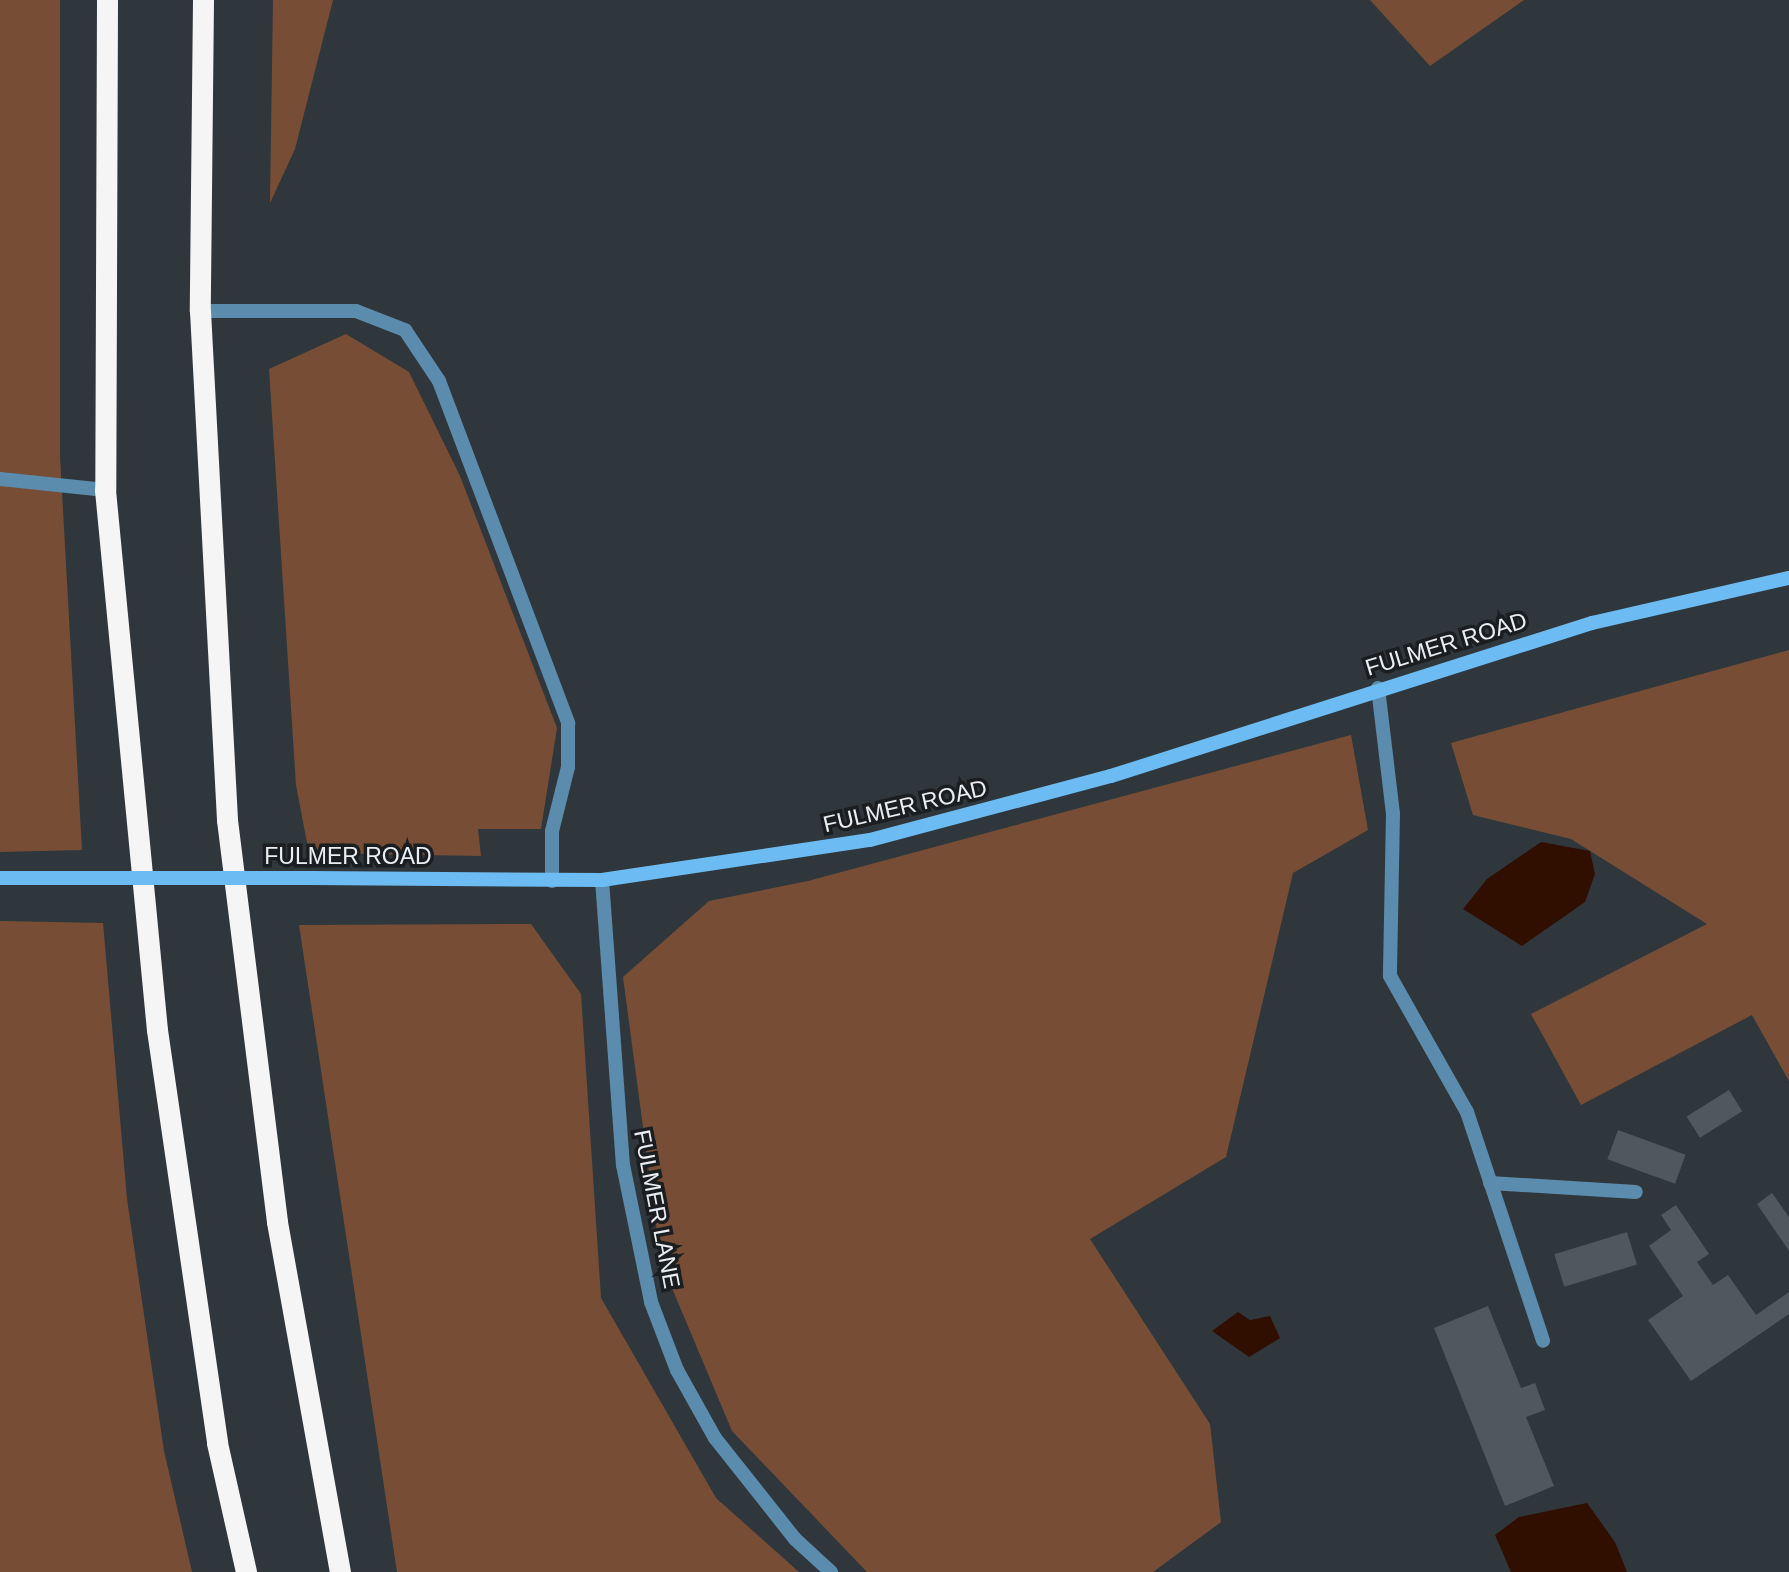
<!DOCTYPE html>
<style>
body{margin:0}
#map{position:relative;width:1789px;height:1572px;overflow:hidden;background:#30373c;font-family:Helvetica,sans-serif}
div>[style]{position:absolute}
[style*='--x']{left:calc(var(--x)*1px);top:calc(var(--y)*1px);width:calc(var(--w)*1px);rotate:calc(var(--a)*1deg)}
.green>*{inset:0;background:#774e35}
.water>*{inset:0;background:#300f00}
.building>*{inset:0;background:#50575d;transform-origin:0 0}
.lane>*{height:14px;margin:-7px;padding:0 7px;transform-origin:7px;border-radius:7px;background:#5b8cae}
.street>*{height:14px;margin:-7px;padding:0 7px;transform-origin:7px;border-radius:7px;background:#5b8cae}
.secondary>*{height:14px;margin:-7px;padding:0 7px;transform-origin:7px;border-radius:7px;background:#6cbcf3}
.highway>*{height:21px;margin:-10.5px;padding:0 10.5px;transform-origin:10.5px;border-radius:10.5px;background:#f5f5f5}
.secondary-bridge>*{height:14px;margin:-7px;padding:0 7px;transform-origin:7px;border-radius:7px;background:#6cbcf3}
span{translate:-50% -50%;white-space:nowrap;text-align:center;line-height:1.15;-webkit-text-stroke:7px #1b1e20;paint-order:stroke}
.street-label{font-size:23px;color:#eaeef2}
</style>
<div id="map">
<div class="green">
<div style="clip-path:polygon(0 0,60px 0,60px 457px,82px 850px,0 852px)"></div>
<div style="clip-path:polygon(273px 0,333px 0,295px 149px,270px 203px)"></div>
<div style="clip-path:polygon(1370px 0,1524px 0,1430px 66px)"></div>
<div style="clip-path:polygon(346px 334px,409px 372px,460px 476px,557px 728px,541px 829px,478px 829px,481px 856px,309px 853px,296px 785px,269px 369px)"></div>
<div style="clip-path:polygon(1789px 650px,1789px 1081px,1752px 1015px,1581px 1105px,1531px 1014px,1707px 924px,1571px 839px,1473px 815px,1451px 743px)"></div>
<div style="clip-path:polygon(1351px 735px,1368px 830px,1293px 873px,1226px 1157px,1090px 1239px,1210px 1424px,1221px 1522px,1153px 1572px,867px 1572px,732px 1431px,661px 1262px,623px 977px,709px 901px,808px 881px)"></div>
<div style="clip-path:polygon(0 921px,103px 923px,127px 1199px,164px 1451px,192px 1572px,0 1572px)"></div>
<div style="clip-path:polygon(531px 924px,581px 994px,601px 1298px,716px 1498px,799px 1572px,397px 1572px,299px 925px)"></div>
</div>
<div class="water">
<div style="clip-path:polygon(1541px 842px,1590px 851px,1595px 874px,1585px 902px,1522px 946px,1463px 909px,1487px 879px)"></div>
<div style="clip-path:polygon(1238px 1312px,1250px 1320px,1270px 1316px,1280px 1338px,1249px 1357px,1212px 1331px)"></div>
<div style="clip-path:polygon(1587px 1503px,1615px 1542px,1627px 1572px,1511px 1572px,1495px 1535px,1519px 1517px)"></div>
</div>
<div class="building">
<div style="left:1729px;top:1090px;width:25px;height:50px;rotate:58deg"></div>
<div style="left:1618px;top:1130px;width:72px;height:31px;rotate:20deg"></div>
<div style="clip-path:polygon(1772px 1193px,1789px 1217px,1789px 1251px,1757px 1204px)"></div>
<div style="clip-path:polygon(1676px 1205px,1709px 1254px,1697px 1262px,1713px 1285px,1728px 1275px,1756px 1315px,1789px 1292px,1789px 1314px,1691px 1381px,1648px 1320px,1683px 1296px,1649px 1246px,1671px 1230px,1661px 1215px)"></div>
<div style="left:1627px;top:1232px;width:34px;height:76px;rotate:73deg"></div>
<div style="clip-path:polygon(1488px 1306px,1521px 1388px,1535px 1383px,1545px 1410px,1526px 1417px,1554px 1486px,1505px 1506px,1434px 1328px)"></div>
</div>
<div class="lane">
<div style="--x:200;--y:311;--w:156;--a:0"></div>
<div style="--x:356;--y:311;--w:53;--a:21.2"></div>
<div style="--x:405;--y:330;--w:61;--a:56.3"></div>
<div style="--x:439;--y:381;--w:366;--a:69.3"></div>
<div style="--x:568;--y:723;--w:44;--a:90"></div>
<div style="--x:568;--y:767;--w:66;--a:104"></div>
<div style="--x:552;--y:831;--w:50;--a:90"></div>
<div style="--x:0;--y:479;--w:106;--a:6"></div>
<div style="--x:1378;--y:688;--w:127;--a:83.2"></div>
<div style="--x:1393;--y:814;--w:162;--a:91.1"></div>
<div style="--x:1390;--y:976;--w:156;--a:60.5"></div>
<div style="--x:1467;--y:1112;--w:241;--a:71.6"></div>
<div style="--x:1490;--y:1183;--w:146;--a:3.5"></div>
</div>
<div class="street">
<div style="--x:602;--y:880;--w:286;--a:85.8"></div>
<div style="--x:623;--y:1165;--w:140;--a:78.4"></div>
<div style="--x:651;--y:1302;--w:73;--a:69.1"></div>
<div style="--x:677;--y:1370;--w:78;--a:60.8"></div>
<div style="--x:715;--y:1438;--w:129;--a:51.6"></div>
<div style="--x:795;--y:1539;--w:49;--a:42.5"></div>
</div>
<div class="secondary">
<div style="--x:0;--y:878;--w:27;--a:0"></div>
<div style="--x:311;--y:878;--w:291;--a:0.4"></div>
<div style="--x:602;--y:880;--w:271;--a:-8.5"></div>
<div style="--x:870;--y:840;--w:249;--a:-14.9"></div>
<div style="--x:1111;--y:776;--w:505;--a:-17.65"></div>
<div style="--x:1592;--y:623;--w:202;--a:-12.9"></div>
</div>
<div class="highway">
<div style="--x:107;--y:0;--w:490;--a:90.2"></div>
<div style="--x:105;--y:490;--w:542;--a:84.5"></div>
<div style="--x:157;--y:1030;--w:417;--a:81.7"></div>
<div style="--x:217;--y:1443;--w:132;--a:77.3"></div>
<div style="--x:203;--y:0;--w:311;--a:90.6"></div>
<div style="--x:200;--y:311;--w:510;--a:86.96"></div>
<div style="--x:227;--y:820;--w:405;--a:82.9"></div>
<div style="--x:277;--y:1222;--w:356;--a:79.8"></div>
</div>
<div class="secondary-bridge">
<div style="--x:27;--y:878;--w:284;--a:0"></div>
</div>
<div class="street-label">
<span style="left:1446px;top:644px;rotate:-17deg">FULMER ROAD</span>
<span style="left:905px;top:806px;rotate:-13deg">FULMER ROAD</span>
<span style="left:348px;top:856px">FULMER ROAD</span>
<span style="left:657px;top:1209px;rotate:79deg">FULMER LANE</span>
</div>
</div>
